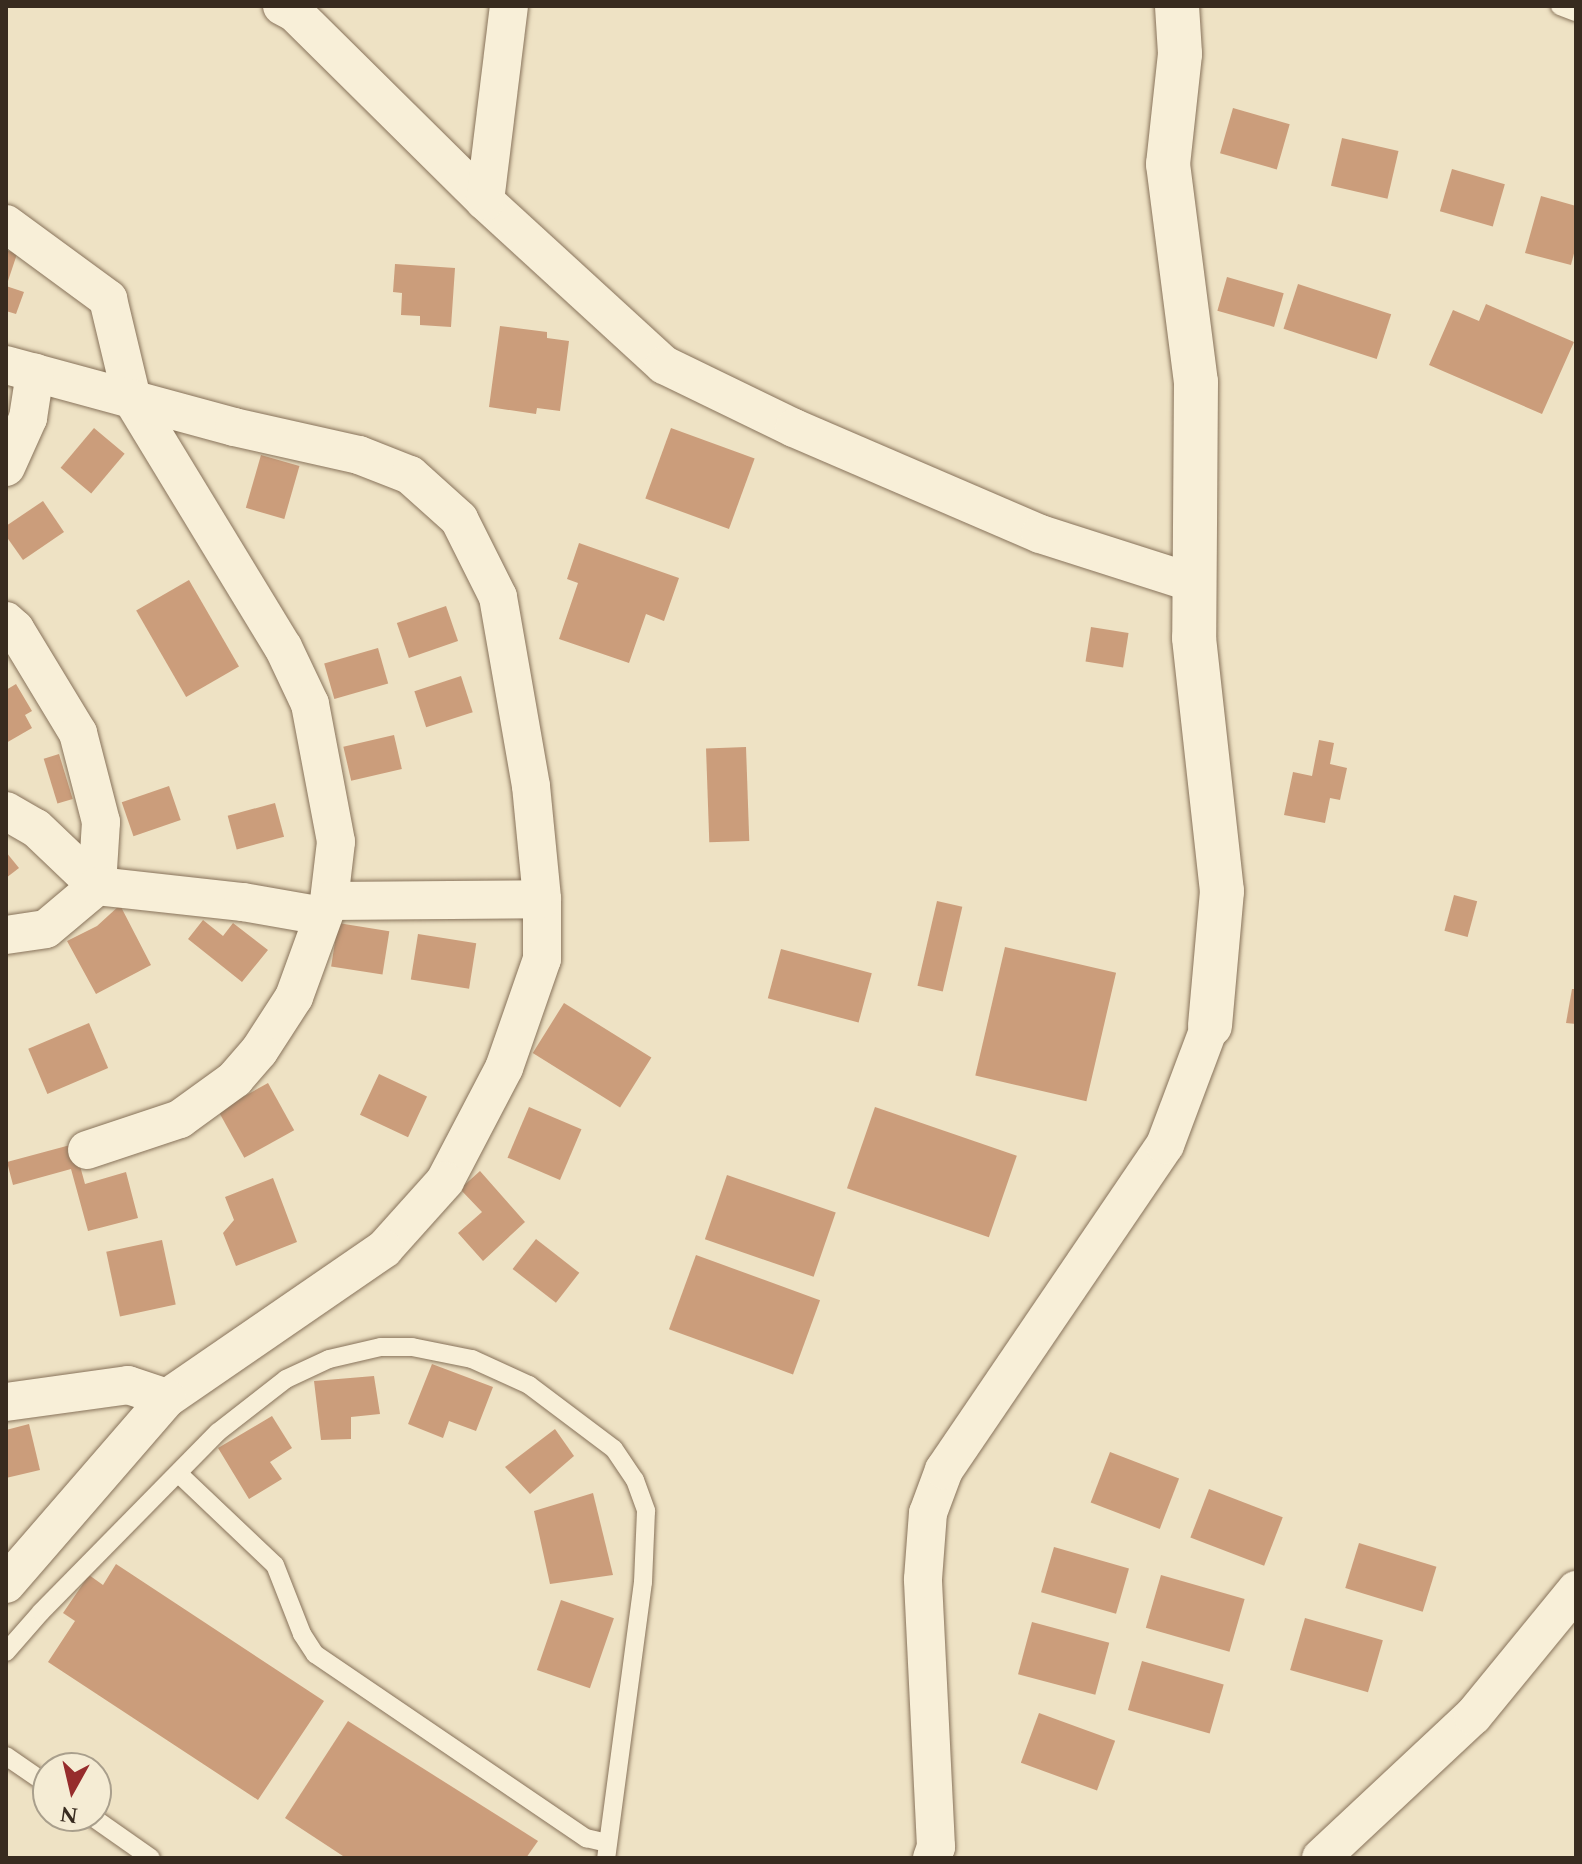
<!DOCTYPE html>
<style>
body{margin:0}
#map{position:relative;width:1582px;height:1864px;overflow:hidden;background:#eee2c4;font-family:Spectral,serif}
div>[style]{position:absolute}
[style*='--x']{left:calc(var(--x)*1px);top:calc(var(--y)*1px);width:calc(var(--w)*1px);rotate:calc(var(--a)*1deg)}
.building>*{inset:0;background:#cb9d7b;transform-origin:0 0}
.roads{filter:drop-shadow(0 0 2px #88735b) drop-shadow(0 0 2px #88735b)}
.lane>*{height:18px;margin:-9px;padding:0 9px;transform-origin:9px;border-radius:9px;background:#f8efd8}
.street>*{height:38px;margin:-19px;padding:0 19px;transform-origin:19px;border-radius:19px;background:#f8efd8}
.secondary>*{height:44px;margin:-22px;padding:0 22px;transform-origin:22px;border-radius:22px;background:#f8efd8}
span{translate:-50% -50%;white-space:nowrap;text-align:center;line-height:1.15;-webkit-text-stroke:8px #f5ecd4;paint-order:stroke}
.frame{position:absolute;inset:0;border:8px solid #382b1f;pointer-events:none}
.north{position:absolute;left:32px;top:1752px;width:80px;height:80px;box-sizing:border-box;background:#f5ecd4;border:2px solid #a99f8c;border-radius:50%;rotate:188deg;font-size:22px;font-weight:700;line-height:32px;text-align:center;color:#382b1f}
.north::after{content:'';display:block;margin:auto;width:28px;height:36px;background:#962c2c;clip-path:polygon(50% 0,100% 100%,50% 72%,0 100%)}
</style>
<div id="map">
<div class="building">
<div style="left:1233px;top:108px;width:59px;height:47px;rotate:16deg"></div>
<div style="left:1342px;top:138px;width:58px;height:49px;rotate:13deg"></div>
<div style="left:1452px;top:169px;width:55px;height:44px;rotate:16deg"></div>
<div style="clip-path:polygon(1541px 196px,1576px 206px,1576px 246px,1571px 265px,1525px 253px)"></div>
<div style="clip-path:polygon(6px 250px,17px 254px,7px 284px,6px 284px)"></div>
<div style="clip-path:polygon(395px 264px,455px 268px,451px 327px,420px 325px,420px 316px,401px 315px,402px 293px,393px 292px)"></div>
<div style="left:1227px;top:277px;width:59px;height:35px;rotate:16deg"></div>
<div style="left:1298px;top:284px;width:98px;height:47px;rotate:18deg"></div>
<div style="clip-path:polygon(6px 286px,24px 292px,16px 314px,6px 311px)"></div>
<div style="clip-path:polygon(1486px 304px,1574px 342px,1542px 414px,1429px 365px,1453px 310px,1479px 321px)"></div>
<div style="clip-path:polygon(500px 326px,547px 332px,547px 338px,569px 341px,560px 411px,537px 408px,536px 414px,489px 407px)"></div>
<div style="left:94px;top:428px;width:40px;height:52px;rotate:40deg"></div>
<div style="left:671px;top:428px;width:89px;height:75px;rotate:20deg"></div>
<div style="left:261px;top:455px;width:40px;height:55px;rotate:16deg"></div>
<div style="clip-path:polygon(43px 501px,64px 532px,23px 560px,6px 536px,6px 526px)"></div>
<div style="clip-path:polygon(579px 543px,679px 578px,664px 621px,646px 614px,629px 663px,559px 639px,578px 583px,567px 579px)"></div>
<div style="left:189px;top:580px;width:100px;height:61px;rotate:60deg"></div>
<div style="left:446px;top:606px;width:37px;height:52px;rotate:71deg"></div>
<div style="left:1091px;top:627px;width:38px;height:35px;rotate:9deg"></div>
<div style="left:378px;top:648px;width:37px;height:56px;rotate:74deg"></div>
<div style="left:461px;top:676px;width:38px;height:49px;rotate:72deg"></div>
<div style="clip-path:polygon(16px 684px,32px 711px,25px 715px,32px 728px,6px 743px,6px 690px)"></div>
<div style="left:394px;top:735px;width:35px;height:52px;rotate:77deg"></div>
<div style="clip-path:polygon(1319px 740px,1334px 743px,1330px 764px,1347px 768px,1340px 800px,1330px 798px,1325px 823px,1284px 815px,1293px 772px,1312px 776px)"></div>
<div style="left:746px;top:747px;width:94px;height:40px;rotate:88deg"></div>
<div style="left:59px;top:754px;width:47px;height:16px;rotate:73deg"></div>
<div style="left:169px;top:786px;width:36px;height:50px;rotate:71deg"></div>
<div style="left:275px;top:803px;width:35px;height:49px;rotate:75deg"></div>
<div style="clip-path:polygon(6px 852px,19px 868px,6px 878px)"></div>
<div style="left:1454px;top:895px;width:24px;height:37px;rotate:15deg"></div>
<div style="left:937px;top:901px;width:26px;height:87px;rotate:13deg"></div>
<div style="clip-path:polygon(120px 905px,151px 965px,96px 994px,67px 941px,97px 926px)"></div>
<div style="clip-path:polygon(203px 920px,223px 936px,233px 923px,268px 950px,242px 982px,188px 939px)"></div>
<div style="left:338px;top:923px;width:52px;height:44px;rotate:9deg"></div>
<div style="left:418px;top:934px;width:59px;height:46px;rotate:9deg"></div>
<div style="left:1005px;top:947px;width:114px;height:132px;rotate:13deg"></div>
<div style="left:781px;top:949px;width:94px;height:51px;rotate:15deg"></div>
<div style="clip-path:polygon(1572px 989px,1576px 989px,1576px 1024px,1566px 1023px)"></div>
<div style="left:564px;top:1003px;width:103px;height:59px;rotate:32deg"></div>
<div style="left:89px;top:1023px;width:49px;height:66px;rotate:67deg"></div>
<div style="left:379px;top:1074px;width:53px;height:45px;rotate:25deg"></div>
<div style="left:268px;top:1083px;width:54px;height:57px;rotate:61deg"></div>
<div style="left:529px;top:1107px;width:57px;height:55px;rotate:23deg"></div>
<div style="left:875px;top:1107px;width:150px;height:86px;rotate:19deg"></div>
<div style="clip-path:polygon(74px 1144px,85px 1184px,126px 1172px,138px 1218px,88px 1231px,71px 1169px,13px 1185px,7px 1162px)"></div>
<div style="clip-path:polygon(480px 1171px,525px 1222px,483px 1261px,458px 1233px,482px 1212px,460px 1189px)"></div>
<div style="left:727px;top:1175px;width:115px;height:68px;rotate:19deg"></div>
<div style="clip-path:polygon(273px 1178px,297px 1242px,236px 1266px,223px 1233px,234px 1220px,225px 1197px)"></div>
<div style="left:536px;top:1239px;width:55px;height:38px;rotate:38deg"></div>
<div style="left:162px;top:1240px;width:66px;height:57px;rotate:78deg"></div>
<div style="left:696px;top:1255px;width:132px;height:79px;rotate:20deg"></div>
<div style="clip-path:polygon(432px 1364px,493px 1387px,476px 1431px,449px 1421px,443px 1438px,408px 1424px)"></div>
<div style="clip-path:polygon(374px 1376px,380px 1414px,351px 1417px,351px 1439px,321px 1440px,314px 1381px)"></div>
<div style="clip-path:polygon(272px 1416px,292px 1448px,270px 1462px,282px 1479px,249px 1499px,218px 1448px)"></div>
<div style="clip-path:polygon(29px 1424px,40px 1470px,6px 1478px,6px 1430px)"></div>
<div style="clip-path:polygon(555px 1429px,574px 1456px,530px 1494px,505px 1467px)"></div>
<div style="left:1110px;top:1452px;width:74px;height:54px;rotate:21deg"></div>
<div style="left:1209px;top:1489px;width:79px;height:52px;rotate:21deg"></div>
<div style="clip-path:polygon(593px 1493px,613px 1575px,550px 1584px,534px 1511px)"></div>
<div style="left:1359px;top:1543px;width:81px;height:47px;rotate:17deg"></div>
<div style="left:1054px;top:1547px;width:78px;height:47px;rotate:16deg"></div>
<div style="clip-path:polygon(116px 1564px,324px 1701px,258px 1800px,48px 1662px,75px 1621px,63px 1613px,89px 1575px,103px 1585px)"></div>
<div style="left:1161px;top:1575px;width:87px;height:55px;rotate:16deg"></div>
<div style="left:561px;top:1600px;width:56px;height:74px;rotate:19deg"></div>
<div style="left:1305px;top:1618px;width:81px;height:54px;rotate:16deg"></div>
<div style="left:1032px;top:1622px;width:80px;height:54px;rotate:15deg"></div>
<div style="left:1142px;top:1661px;width:85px;height:51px;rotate:16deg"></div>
<div style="left:1039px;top:1713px;width:81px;height:53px;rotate:20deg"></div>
<div style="clip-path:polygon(348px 1721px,538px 1841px,526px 1858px,346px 1858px,285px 1818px)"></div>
</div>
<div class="roads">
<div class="lane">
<div style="--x:1560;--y:6;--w:17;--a:21"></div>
<div style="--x:179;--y:1474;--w:132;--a:43.5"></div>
<div style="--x:275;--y:1565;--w:74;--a:68.6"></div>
<div style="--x:302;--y:1634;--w:24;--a:57"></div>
<div style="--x:315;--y:1654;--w:328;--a:34.2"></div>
<div style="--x:586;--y:1838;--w:22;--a:13"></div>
<div style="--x:6;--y:1652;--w:53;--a:-48.8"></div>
<div style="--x:41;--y:1612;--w:252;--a:-45.5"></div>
<div style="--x:218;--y:1432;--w:86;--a:-37.9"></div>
<div style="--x:286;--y:1379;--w:47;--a:-24.9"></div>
<div style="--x:329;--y:1359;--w:53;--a:-13"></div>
<div style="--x:381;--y:1347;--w:31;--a:0"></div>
<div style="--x:412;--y:1347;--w:61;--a:11.3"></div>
<div style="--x:472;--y:1359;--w:63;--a:24.5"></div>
<div style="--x:529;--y:1385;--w:106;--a:37"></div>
<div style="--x:614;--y:1449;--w:37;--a:56"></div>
<div style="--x:635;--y:1480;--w:33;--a:70"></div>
<div style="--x:646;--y:1511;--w:71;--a:92.4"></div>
<div style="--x:643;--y:1582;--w:278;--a:97.6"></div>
<div style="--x:6;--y:1756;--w:51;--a:34.6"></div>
<div style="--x:91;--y:1816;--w:73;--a:35"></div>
</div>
<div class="street">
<div style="--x:282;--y:6;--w:15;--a:28"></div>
<div style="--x:295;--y:13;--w:267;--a:44.7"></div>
<div style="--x:485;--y:201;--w:243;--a:42.5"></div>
<div style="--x:664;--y:365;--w:144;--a:25.9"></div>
<div style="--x:794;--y:428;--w:268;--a:23.3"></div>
<div style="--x:1040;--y:534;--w:162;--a:17.7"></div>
<div style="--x:485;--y:201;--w:196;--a:-83"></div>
<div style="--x:6;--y:224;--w:127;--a:36.3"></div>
<div style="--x:108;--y:299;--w:103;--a:76.5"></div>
<div style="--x:132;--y:399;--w:290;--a:58.7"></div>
<div style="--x:283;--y:647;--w:63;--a:64.7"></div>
<div style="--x:310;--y:704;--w:140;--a:79.3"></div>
<div style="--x:336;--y:842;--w:59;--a:96.8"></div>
<div style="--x:329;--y:901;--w:102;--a:110"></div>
<div style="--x:294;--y:997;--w:64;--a:122.9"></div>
<div style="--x:259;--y:1051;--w:37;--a:131"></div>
<div style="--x:235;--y:1079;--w:68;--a:144"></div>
<div style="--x:180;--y:1119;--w:98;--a:161.6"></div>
<div style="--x:6;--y:365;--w:236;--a:15.2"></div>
<div style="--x:234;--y:427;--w:128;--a:12.6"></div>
<div style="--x:359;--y:455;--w:55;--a:21.4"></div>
<div style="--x:410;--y:475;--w:66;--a:41.9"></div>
<div style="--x:459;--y:519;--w:87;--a:63.4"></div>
<div style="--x:498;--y:597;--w:192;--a:80.1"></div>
<div style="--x:531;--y:786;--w:114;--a:84.4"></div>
<div style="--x:542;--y:899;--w:60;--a:90"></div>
<div style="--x:542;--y:959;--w:115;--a:109.2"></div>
<div style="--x:504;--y:1068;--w:127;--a:117.6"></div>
<div style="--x:445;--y:1181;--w:91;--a:131.9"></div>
<div style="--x:384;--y:1249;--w:263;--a:145.5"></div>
<div style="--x:167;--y:1398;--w:246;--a:130.9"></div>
<div style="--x:6;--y:467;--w:54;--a:-65.8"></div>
<div style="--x:28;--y:418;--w:46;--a:-81.2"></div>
<div style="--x:6;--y:621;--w:12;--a:42"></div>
<div style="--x:15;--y:629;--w:122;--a:58.8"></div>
<div style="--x:78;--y:733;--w:92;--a:75.5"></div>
<div style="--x:101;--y:822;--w:64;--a:93.6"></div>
<div style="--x:6;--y:811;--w:34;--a:30"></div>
<div style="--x:36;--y:828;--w:84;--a:43.6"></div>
<div style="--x:329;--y:901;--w:213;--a:-0.5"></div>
<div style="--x:6;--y:935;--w:40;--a:-8.5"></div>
<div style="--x:46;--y:929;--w:67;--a:-40.1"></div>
<div style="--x:97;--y:886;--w:147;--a:6.3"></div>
<div style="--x:243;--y:902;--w:81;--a:9.9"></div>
<div style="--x:6;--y:1402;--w:123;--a:-7.9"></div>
<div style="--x:128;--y:1385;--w:41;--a:18.4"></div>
<div style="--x:932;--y:1858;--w:12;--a:-70"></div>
<div style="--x:936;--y:1847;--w:268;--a:-92.8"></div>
<div style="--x:923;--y:1579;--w:66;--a:-85.7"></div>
<div style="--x:928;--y:1513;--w:46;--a:-69.6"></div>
<div style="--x:944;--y:1470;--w:393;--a:-55.8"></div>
<div style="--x:1165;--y:1145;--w:128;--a:-69.4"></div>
<div style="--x:1321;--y:1858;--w:208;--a:-43.1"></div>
<div style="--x:1473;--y:1716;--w:163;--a:-50.7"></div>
</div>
<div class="secondary">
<div style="--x:1177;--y:6;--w:48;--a:86.4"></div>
<div style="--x:1180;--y:54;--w:111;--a:96.2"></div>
<div style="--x:1168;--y:164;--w:220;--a:82.7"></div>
<div style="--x:1196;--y:382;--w:256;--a:90.4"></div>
<div style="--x:1194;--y:638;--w:255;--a:83.7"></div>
<div style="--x:1222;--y:891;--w:135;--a:95.1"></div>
</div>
</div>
<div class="frame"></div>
<div class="north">N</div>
</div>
